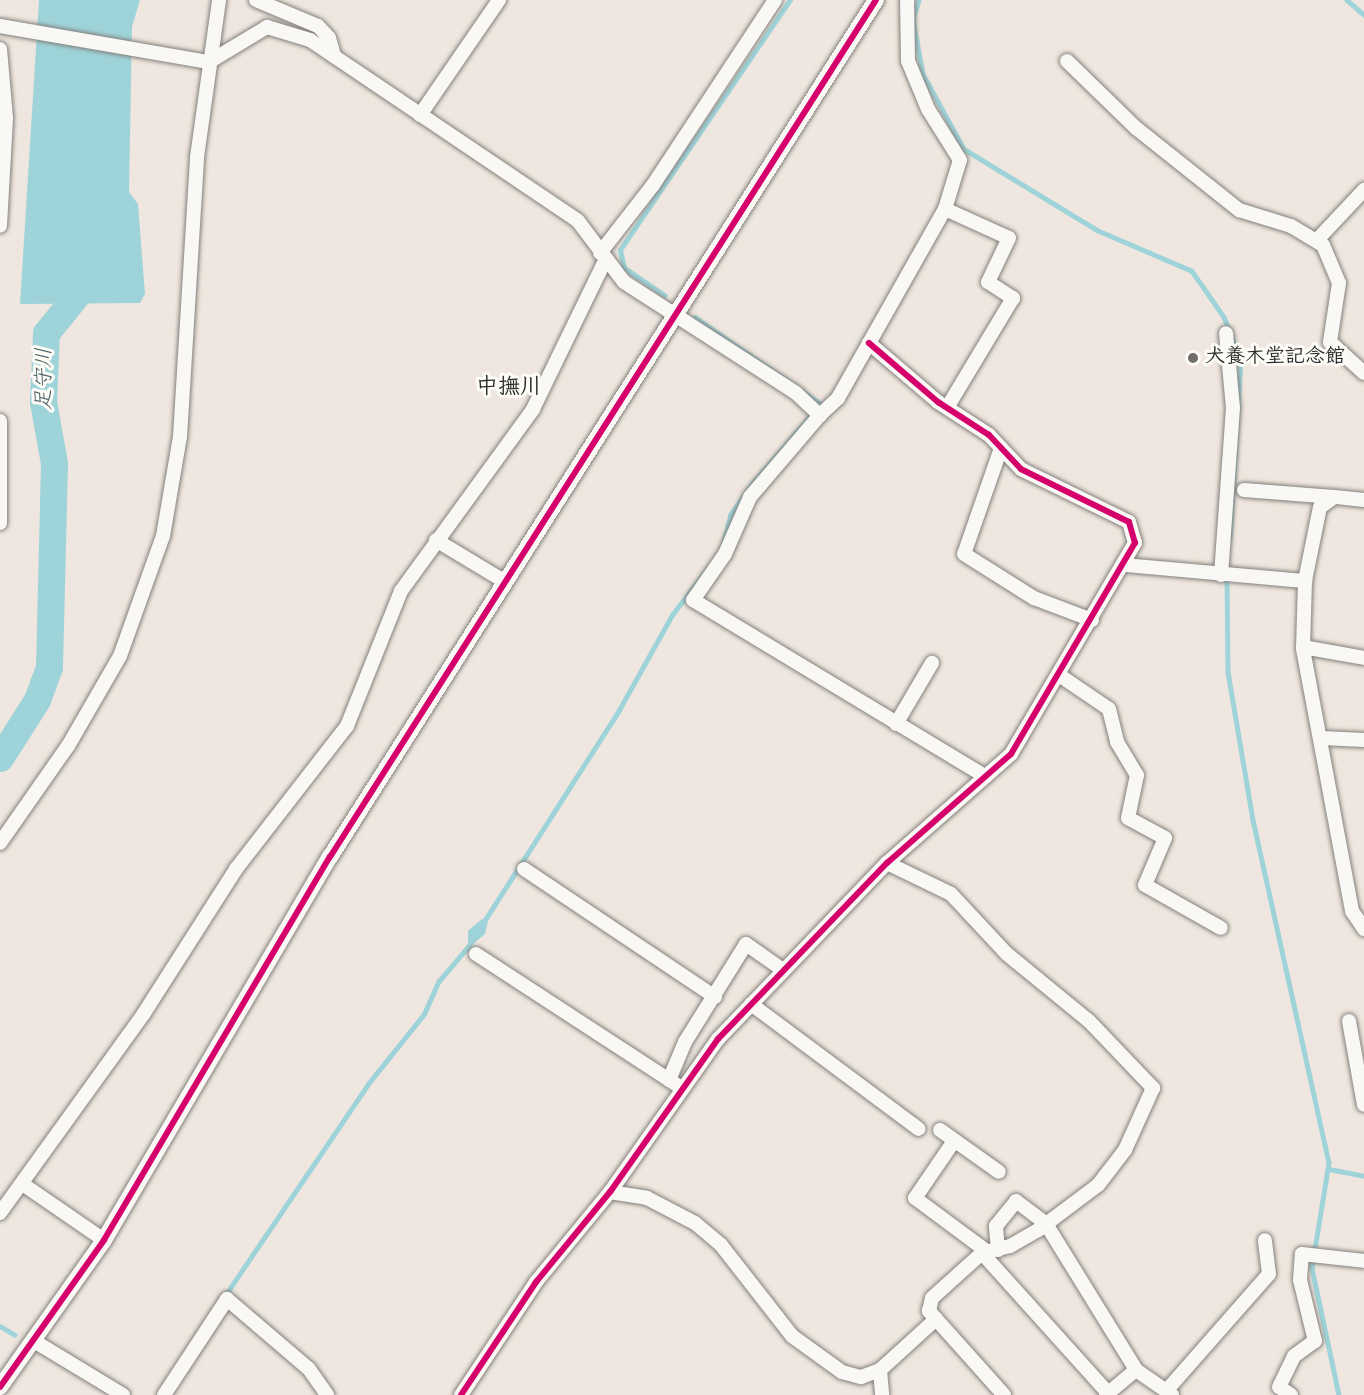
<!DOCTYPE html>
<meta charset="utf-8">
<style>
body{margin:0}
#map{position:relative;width:1364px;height:1395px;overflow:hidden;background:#efe7df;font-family:Dekko,"Klee One",sans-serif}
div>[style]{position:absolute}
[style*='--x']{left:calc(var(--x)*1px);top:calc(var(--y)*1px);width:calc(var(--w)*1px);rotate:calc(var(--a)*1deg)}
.water>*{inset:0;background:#9ed3d9}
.stream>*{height:4.5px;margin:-2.25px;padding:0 2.25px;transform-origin:2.25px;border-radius:2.25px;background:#9ed3d9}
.river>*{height:27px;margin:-13.5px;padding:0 13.5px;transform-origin:13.5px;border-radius:13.5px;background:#9ed3d9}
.roads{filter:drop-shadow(0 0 2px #83807c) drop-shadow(0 0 2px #83807c)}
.minor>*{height:14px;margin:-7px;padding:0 7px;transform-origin:7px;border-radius:7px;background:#f9f8f5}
.tertiary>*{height:16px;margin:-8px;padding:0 8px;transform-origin:8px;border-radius:8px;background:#f9f8f5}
.cycleway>*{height:6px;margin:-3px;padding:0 3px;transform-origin:3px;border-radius:3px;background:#d6006c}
.dots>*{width:16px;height:16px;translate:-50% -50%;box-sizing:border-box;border:3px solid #fdfcf7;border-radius:50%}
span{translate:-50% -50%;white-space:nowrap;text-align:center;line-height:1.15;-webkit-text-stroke:6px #fdfcf7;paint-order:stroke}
.poi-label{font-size:20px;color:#2b2b2b;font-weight:700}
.left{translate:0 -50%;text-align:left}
.water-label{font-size:21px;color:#435b5f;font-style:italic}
.quarter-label{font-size:22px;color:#2b2b2b;font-weight:700}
</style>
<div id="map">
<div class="water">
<div style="clip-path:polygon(39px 0,140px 0,132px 27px,129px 192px,138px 204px,145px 294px,140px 303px,20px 304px)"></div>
<div style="clip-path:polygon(482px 919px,488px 921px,485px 934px,468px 948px,468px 931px)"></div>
</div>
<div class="stream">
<div style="--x:919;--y:0;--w:21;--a:107"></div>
<div style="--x:913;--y:20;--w:55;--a:79.5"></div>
<div style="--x:923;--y:74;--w:85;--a:61.3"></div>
<div style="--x:964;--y:149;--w:156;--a:31.3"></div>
<div style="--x:1097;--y:230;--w:103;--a:23.3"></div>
<div style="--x:1192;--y:271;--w:56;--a:55.2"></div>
<div style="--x:1224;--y:317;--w:46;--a:68.4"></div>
<div style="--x:1241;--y:360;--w:178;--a:93.5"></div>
<div style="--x:1347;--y:0;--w:23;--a:41"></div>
<div style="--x:665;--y:296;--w:50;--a:-145.7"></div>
<div style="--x:624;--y:268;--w:18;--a:-103"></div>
<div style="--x:620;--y:250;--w:302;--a:-55.8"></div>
<div style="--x:695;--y:317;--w:153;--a:34.6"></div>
<div style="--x:821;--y:404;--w:104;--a:130.7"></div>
<div style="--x:753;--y:483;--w:39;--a:125"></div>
<div style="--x:731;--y:515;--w:30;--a:105"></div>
<div style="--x:1227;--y:576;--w:96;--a:89.4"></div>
<div style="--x:1228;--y:672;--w:150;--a:80.4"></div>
<div style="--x:1253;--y:820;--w:351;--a:77.5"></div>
<div style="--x:1329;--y:1163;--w:106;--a:99.2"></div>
<div style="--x:1312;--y:1268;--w:130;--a:78"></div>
<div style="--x:483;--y:923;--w:253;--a:-57.4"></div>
<div style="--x:619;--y:710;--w:109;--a:-60.8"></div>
<div style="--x:672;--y:615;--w:58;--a:-52.7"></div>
<div style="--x:1329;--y:1169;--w:36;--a:11"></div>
<div style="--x:224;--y:1297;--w:257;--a:-55.9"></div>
<div style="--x:368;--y:1084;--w:90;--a:-51.3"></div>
<div style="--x:424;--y:1014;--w:36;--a:-66"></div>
<div style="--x:439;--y:981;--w:50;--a:-49.9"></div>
<div style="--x:0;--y:1326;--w:17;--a:31"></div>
</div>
<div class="river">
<div style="--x:0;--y:758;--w:69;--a:-57.5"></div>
<div style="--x:37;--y:700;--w:35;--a:-70"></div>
<div style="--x:49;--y:667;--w:204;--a:-88.6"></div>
<div style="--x:54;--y:463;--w:62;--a:-100.2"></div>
<div style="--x:43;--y:402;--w:69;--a:-87.5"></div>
<div style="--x:46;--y:333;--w:54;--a:-51"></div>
<div style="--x:80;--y:291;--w:21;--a:-87"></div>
</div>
<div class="roads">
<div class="minor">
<div style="--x:256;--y:0;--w:67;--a:22.8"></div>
<div style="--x:318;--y:26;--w:16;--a:47"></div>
<div style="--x:329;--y:38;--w:19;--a:74"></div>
<div style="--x:0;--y:26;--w:212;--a:9.8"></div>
<div style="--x:209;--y:62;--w:68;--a:-31.1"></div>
<div style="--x:267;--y:27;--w:45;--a:16.8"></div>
<div style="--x:310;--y:40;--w:323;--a:34"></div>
<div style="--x:578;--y:221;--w:76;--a:53"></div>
<div style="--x:624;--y:282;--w:205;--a:32.8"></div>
<div style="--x:796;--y:393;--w:33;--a:43"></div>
<div style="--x:820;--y:415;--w:25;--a:-43"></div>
<div style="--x:838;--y:398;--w:217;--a:-60.5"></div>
<div style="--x:945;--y:209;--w:51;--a:-73"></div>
<div style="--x:960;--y:160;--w:60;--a:-122.1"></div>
<div style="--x:928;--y:109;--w:52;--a:-112.6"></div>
<div style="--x:908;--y:61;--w:61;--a:-90.9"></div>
<div style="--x:0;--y:49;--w:69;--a:85"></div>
<div style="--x:6;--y:118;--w:108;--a:93.2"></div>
<div style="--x:1067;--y:61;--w:96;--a:44.2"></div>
<div style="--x:1136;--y:128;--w:132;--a:38.5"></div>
<div style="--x:1239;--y:210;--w:54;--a:17.1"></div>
<div style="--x:1291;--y:226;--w:37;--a:31"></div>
<div style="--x:1323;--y:245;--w:41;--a:67.2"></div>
<div style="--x:1339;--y:283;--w:60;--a:98.7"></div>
<div style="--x:1330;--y:342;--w:46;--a:42.4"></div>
<div style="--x:420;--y:115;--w:140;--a:-55.5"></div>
<div style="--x:945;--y:209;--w:70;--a:24.4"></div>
<div style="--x:1009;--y:238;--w:49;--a:115.5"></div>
<div style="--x:988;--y:282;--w:30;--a:33"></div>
<div style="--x:1013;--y:298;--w:128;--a:121"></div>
<div style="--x:1317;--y:240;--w:69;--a:-46.8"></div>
<div style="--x:600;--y:253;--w:86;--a:-52.1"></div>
<div style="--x:653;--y:185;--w:222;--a:-56.6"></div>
<div style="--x:820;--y:415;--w:108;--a:130.5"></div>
<div style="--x:750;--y:497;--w:62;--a:113.7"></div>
<div style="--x:725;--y:554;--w:56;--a:124.8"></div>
<div style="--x:693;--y:600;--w:342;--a:31.1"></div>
<div style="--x:0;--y:421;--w:102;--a:90"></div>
<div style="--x:1001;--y:448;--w:112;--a:109.2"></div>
<div style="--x:964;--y:554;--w:83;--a:32.2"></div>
<div style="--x:1034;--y:598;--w:62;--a:20.8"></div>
<div style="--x:1244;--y:490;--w:90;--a:4.4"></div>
<div style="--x:1364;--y:500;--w:30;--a:-174"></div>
<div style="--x:1334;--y:497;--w:17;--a:144"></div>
<div style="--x:1320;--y:507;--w:76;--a:101.5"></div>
<div style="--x:1305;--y:581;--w:68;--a:91.7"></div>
<div style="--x:1303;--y:649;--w:267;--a:79.4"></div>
<div style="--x:1352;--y:911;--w:22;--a:56"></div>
<div style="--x:436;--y:540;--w:79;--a:31.1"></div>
<div style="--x:1125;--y:565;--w:181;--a:5.1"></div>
<div style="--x:1221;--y:575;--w:167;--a:-85.9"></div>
<div style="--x:1233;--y:408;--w:75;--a:-95.3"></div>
<div style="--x:1303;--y:647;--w:62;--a:10.2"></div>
<div style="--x:1059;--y:675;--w:60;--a:34.2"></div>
<div style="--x:1109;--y:709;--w:34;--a:76"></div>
<div style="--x:1117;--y:742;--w:39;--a:59"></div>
<div style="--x:1137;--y:775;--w:44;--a:101.8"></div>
<div style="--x:1128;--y:818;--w:42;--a:28.4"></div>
<div style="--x:1165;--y:838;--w:51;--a:113.1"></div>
<div style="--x:1145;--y:885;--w:87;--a:29.5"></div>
<div style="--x:896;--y:724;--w:71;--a:-59.5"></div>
<div style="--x:1322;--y:738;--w:42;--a:2.7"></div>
<div style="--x:0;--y:843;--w:118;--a:-55"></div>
<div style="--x:68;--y:746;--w:104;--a:-60"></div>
<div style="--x:120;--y:656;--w:127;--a:-70.3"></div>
<div style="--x:163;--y:536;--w:100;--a:-80.3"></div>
<div style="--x:180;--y:437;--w:281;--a:-86.5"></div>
<div style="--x:197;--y:157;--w:159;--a:-82"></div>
<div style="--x:887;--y:863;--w:71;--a:25.8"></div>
<div style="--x:951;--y:894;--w:82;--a:47"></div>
<div style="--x:1007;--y:954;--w:106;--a:39.3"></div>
<div style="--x:1089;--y:1021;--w:93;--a:46.3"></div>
<div style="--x:1153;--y:1088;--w:68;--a:114.3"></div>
<div style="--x:1125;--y:1150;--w:44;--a:127.6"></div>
<div style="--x:1098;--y:1185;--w:75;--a:143.1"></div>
<div style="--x:1038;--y:1230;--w:32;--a:150"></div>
<div style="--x:1010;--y:1246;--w:29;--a:166"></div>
<div style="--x:524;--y:869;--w:230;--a:33.8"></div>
<div style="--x:476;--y:954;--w:244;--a:33.1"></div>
<div style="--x:751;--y:1004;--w:209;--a:36.7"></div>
<div style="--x:1349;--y:1021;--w:85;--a:79.9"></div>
<div style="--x:669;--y:1080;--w:41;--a:-67.2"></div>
<div style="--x:685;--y:1042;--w:115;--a:-58.1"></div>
<div style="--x:746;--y:944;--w:45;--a:35.1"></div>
<div style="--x:940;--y:1130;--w:72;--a:35.4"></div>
<div style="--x:954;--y:1141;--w:69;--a:124.4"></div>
<div style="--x:915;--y:1198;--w:87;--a:36.6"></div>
<div style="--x:24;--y:1185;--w:97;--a:34.5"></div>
<div style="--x:610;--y:1192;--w:37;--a:9"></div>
<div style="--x:647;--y:1198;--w:54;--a:27.5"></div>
<div style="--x:695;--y:1223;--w:34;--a:40"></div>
<div style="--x:721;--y:1245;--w:115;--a:52"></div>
<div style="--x:792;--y:1336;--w:62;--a:35.8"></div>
<div style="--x:842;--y:1372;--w:20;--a:15"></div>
<div style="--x:861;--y:1377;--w:20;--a:-20"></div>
<div style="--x:880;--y:1370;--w:76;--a:-42.3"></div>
<div style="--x:0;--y:1213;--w:246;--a:-54.2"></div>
<div style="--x:144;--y:1013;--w:171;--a:-57.4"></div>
<div style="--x:236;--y:869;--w:181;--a:-52.2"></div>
<div style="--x:347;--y:726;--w:145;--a:-68.2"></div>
<div style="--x:401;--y:591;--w:225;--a:-54"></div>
<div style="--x:533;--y:409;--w:165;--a:-64.1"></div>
<div style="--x:998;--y:1250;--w:24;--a:-95"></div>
<div style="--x:996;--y:1226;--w:32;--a:-51"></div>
<div style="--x:1016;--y:1201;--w:38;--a:37"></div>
<div style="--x:1046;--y:1224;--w:172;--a:58.3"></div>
<div style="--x:34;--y:1341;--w:104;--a:31.2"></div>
<div style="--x:880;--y:1370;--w:25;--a:85"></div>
<div style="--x:1167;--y:1390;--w:154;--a:-48.7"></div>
<div style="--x:1269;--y:1274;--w:34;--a:-97"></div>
<div style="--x:164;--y:1395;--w:115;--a:-56.7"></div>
<div style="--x:227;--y:1299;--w:108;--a:40.5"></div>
<div style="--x:309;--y:1369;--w:32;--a:55"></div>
<div style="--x:461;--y:1395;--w:136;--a:-56.4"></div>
<div style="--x:536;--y:1282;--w:117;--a:-50.6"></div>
<div style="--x:610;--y:1192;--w:187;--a:-54.8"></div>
<div style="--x:718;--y:1039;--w:244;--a:-46.2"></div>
<div style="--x:887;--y:863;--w:165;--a:-41.3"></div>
<div style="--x:1011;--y:754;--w:245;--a:-59.6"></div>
<div style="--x:1135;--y:543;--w:22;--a:-106"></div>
<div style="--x:1129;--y:522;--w:120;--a:-153.9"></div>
<div style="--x:1021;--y:469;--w:47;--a:-133.3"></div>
<div style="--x:989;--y:435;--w:61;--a:-147.1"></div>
<div style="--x:938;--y:402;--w:91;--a:-139.5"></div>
<div style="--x:1004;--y:1395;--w:113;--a:-131.8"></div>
<div style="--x:929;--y:1311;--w:13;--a:-77"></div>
<div style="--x:932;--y:1298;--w:67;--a:-42"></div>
<div style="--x:982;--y:1253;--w:188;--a:48"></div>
<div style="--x:1106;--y:1395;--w:39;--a:-40"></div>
<div style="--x:1136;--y:1370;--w:44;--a:34.8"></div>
<div style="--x:1291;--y:1395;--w:14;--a:-146"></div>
<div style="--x:1279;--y:1387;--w:34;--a:-64"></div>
<div style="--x:1294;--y:1356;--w:26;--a:-36"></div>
<div style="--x:1315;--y:1341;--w:63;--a:-103.8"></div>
<div style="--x:1300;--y:1280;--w:26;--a:-86"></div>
<div style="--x:1302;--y:1254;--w:62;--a:6.4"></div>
</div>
<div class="tertiary">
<div style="--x:0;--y:1387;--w:180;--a:-54.7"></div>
<div style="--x:104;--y:1240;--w:445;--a:-59.5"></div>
<div style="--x:330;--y:857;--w:1016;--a:-57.5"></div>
</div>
</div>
<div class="cycleway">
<div style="--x:0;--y:1387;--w:180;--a:-54.7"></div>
<div style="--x:104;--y:1240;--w:445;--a:-59.5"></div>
<div style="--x:330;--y:857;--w:1016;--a:-57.5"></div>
<div style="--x:461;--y:1395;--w:136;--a:-56.4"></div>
<div style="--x:536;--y:1282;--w:117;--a:-50.6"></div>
<div style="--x:610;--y:1192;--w:187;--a:-54.8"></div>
<div style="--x:718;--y:1039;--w:244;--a:-46.2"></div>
<div style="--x:887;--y:863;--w:165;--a:-41.3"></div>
<div style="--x:1011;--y:754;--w:245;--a:-59.6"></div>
<div style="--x:1135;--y:543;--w:22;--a:-106"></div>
<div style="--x:1129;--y:522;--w:120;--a:-153.9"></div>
<div style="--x:1021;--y:469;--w:47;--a:-133.3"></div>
<div style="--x:989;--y:435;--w:61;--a:-147.1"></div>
<div style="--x:938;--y:402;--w:91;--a:-139.5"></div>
</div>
<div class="dots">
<div style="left:1193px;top:358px;background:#706d6a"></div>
</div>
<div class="poi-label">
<span class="left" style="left:1205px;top:358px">犬養木堂記念館</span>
</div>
<div class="water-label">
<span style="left:46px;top:379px;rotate:-90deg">足守川</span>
</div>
<div class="quarter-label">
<span style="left:509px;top:389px">中撫川</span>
</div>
</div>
